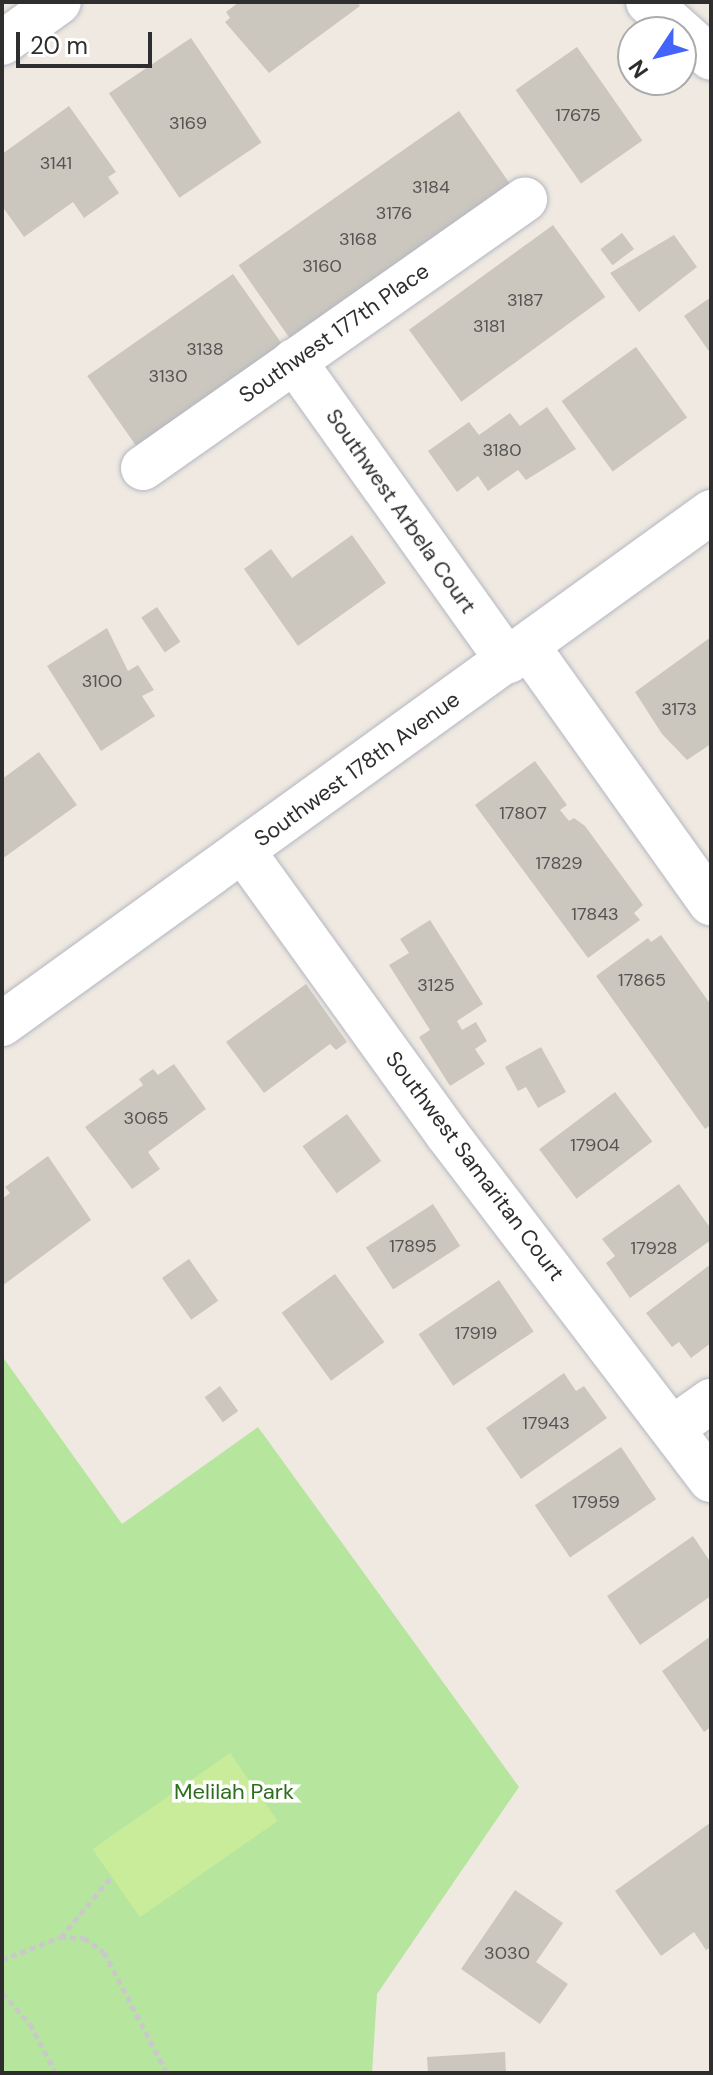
<!DOCTYPE html>
<style>
body{margin:0}
#map{position:relative;width:713px;height:2075px;overflow:hidden;background:#efe9e1;font-family:"DM Sans",sans-serif}
div>[style]{position:absolute}
[style*='--x']{left:calc(var(--x)*1px);top:calc(var(--y)*1px);width:calc(var(--w)*1px);rotate:calc(var(--a)*1deg)}
.green>*{inset:0;background:#b6e59e}
.pitch>*{inset:0;background:#c9ec9a;transform-origin:0 0}
.building>*{inset:0;background:#cbc7bf;transform-origin:0 0}
.path>*{height:5px;margin-top:-2.5px;transform-origin:0;background:repeating-linear-gradient(90deg,#c9c9c9 0 6px,transparent 0 10px)}
.roads{filter:drop-shadow(0 0 2px #b4b7c1) drop-shadow(0 0 2px #b4b7c1)}
.minor>*{height:44px;margin:-22px;padding:0 22px;transform-origin:22px;border-radius:22px;background:#fff}
span{translate:-50% -50%;white-space:nowrap;text-align:center;line-height:1.15;-webkit-text-stroke:7px #fff;paint-order:stroke}
.number-label{font-size:18px;color:#555452}
.number-label span{-webkit-text-stroke-width:0}
.street-label{font-size:22px;color:#2e2e2e}
.park-label{font-size:22px;color:#2c6e1b}
.frame{position:absolute;inset:0;border:4px solid #2e2e2e;pointer-events:none}
.north{position:absolute;left:617px;top:16px;width:80px;height:80px;box-sizing:border-box;background:#fff;border:2px solid #ababab;border-radius:50%;rotate:235deg;font-size:22px;font-weight:700;line-height:32px;text-align:center;color:#2e2e2e}
.north::after{content:'';display:block;margin:auto;width:28px;height:36px;background:#4264fb;clip-path:polygon(50% 0,100% 100%,50% 72%,0 100%)}
.scale{position:absolute;left:16px;top:32px;width:136px;height:36px;box-sizing:border-box;border:4px solid #2e2e2e;border-top:0;padding-left:10px;font-size:24px;line-height:28px;white-space:nowrap;color:#2e2e2e;-webkit-text-stroke:6px #fff;paint-order:stroke}
</style>
<div id="map">
<div class="green">
<div style="clip-path:polygon(2px 1356px,122px 1524px,258px 1427px,519px 1787px,377px 1994px,372px 2073px,2px 2073px)"></div>
</div>
<div class="pitch">
<div style="left:230px;top:1753px;width:83px;height:168px;rotate:55deg"></div>
</div>
<div class="building">
<div style="clip-path:polygon(239px 2px,357px 2px,360px 6px,269px 73px,225px 22px,230px 18px,226px 12px)"></div>
<div style="left:191px;top:38px;width:126px;height:99px;rotate:56deg"></div>
<div style="left:577px;top:47px;width:114px;height:75px;rotate:55deg"></div>
<div style="clip-path:polygon(69px 106px,116px 172px,108px 177px,119px 193px,84px 218px,73px 202px,24px 237px,2px 206px,2px 154px)"></div>
<div style="left:459px;top:111px;width:90px;height:269px;rotate:55deg"></div>
<div style="left:553px;top:225px;width:89px;height:178px;rotate:54deg"></div>
<div style="left:622px;top:233px;width:20px;height:27px;rotate:53deg"></div>
<div style="clip-path:polygon(674px 235px,697px 267px,639px 312px,610px 273px)"></div>
<div style="left:233px;top:274px;width:90px;height:178px;rotate:55deg"></div>
<div style="clip-path:polygon(711px 297px,711px 354px,684px 316px)"></div>
<div style="left:636px;top:347px;width:87px;height:92px;rotate:54deg"></div>
<div style="clip-path:polygon(547px 407px,576px 449px,526px 480px,518px 470px,488px 491px,478px 476px,457px 492px,428px 451px,469px 422px,479px 435px,510px 413px,520px 426px)"></div>
<div style="clip-path:polygon(352px 535px,386px 583px,298px 646px,244px 569px,271px 549px,292px 578px)"></div>
<div style="left:157px;top:607px;width:42px;height:19px;rotate:56deg"></div>
<div style="clip-path:polygon(107px 628px,128px 671px,138px 665px,154px 690px,142px 696px,155px 716px,101px 751px,47px 666px)"></div>
<div style="clip-path:polygon(711px 637px,711px 744px,687px 760px,662px 734px,635px 692px)"></div>
<div style="clip-path:polygon(39px 752px,77px 805px,2px 859px,2px 779px)"></div>
<div style="clip-path:polygon(535px 761px,567px 805px,560px 810px,569px 821px,574px 818px,585px 826px,643px 905px,634px 913px,640px 920px,588px 958px,475px 805px)"></div>
<div style="clip-path:polygon(430px 920px,483px 1004px,457px 1021px,462px 1030px,476px 1022px,487px 1041px,475px 1049px,485px 1064px,450px 1086px,419px 1037px,430px 1030px,389px 965px,409px 953px,400px 939px)"></div>
<div style="clip-path:polygon(661px 935px,711px 1005px,711px 1125px,705px 1129px,596px 976px,648px 938px,651px 942px)"></div>
<div style="clip-path:polygon(306px 984px,347px 1042px,336px 1050px,330px 1044px,264px 1093px,226px 1042px)"></div>
<div style="clip-path:polygon(541px 1047px,566px 1092px,538px 1108px,526px 1087px,518px 1091px,505px 1067px)"></div>
<div style="clip-path:polygon(174px 1064px,206px 1109px,148px 1152px,160px 1169px,132px 1189px,85px 1127px,143px 1085px,139px 1079px,153px 1069px,158px 1075px)"></div>
<div style="left:615px;top:1092px;width:62px;height:95px;rotate:53deg"></div>
<div style="left:347px;top:1114px;width:58px;height:55px;rotate:54deg"></div>
<div style="clip-path:polygon(48px 1156px,91px 1220px,2px 1286px,2px 1199px,10px 1193px,5px 1187px)"></div>
<div style="clip-path:polygon(679px 1184px,711px 1229px,711px 1240px,630px 1298px,606px 1263px,615px 1256px,602px 1239px)"></div>
<div style="left:433px;top:1204px;width:50px;height:80px;rotate:57deg"></div>
<div style="left:189px;top:1259px;width:51px;height:33px;rotate:55deg"></div>
<div style="clip-path:polygon(711px 1264px,711px 1343px,691px 1358px,679px 1342px,672px 1347px,646px 1313px)"></div>
<div style="left:335px;top:1274px;width:84px;height:66px;rotate:54deg"></div>
<div style="left:499px;top:1280px;width:62px;height:97px;rotate:56deg"></div>
<div style="clip-path:polygon(564px 1373px,576px 1391px,584px 1386px,607px 1418px,521px 1479px,486px 1428px)"></div>
<div style="left:220px;top:1386px;width:31px;height:19px;rotate:54deg"></div>
<div style="left:621px;top:1447px;width:63px;height:104px;rotate:56deg"></div>
<div style="clip-path:polygon(693px 1536px,711px 1563px,711px 1596px,640px 1645px,607px 1596px)"></div>
<div style="clip-path:polygon(711px 1636px,711px 1727px,704px 1732px,662px 1671px)"></div>
<div style="clip-path:polygon(710px 1823px,711px 1947px,706px 1950px,694px 1932px,661px 1956px,615px 1891px)"></div>
<div style="clip-path:polygon(515px 1890px,563px 1923px,536px 1962px,568px 1984px,540px 2024px,461px 1969px)"></div>
<div style="clip-path:polygon(505px 2052px,506px 2073px,428px 2073px,427px 2057px)"></div>
</div>
<div class="path">
<div style="--x:61;--y:1937;--w:80;--a:-50.1"></div>
<div style="--x:2;--y:1960;--w:62;--a:-21.6"></div>
<div style="--x:60;--y:1937;--w:24;--a:2"></div>
<div style="--x:84;--y:1938;--w:24;--a:35"></div>
<div style="--x:104;--y:1952;--w:136;--a:62.5"></div>
<div style="--x:2;--y:1993;--w:42;--a:47.9"></div>
<div style="--x:30;--y:2024;--w:55;--a:62"></div>
</div>
<div class="roads">
<div class="minor">
<div style="--x:648;--y:2;--w:84;--a:41.6"></div>
<div style="--x:2;--y:43;--w:70;--a:-35.7"></div>
<div style="--x:294;--y:361;--w:369;--a:54.5"></div>
<div style="--x:143;--y:468;--w:467;--a:-35.1"></div>
<div style="--x:528;--y:647;--w:315;--a:54.5"></div>
<div style="--x:243;--y:851;--w:349;--a:54.2"></div>
<div style="--x:447;--y:1134;--w:435;--a:52.7"></div>
<div style="--x:2;--y:1024;--w:875;--a:-35.83"></div>
<div style="--x:673;--y:1428;--w:47;--a:-35.4"></div>
</div>
</div>
<div class="number-label">
<span style="left:578px;top:115px">17675</span>
<span style="left:188px;top:123px">3169</span>
<span style="left:56px;top:163px">3141</span>
<span style="left:431px;top:187px">3184</span>
<span style="left:394px;top:213px">3176</span>
<span style="left:358px;top:239px">3168</span>
<span style="left:322px;top:266px">3160</span>
<span style="left:525px;top:300px">3187</span>
<span style="left:489px;top:326px">3181</span>
<span style="left:205px;top:349px">3138</span>
<span style="left:168px;top:376px">3130</span>
<span style="left:502px;top:450px">3180</span>
<span style="left:102px;top:681px">3100</span>
<span style="left:679px;top:709px">3173</span>
<span style="left:523px;top:813px">17807</span>
<span style="left:559px;top:863px">17829</span>
<span style="left:595px;top:914px">17843</span>
<span style="left:642px;top:980px">17865</span>
<span style="left:436px;top:985px">3125</span>
<span style="left:146px;top:1118px">3065</span>
<span style="left:595px;top:1145px">17904</span>
<span style="left:413px;top:1246px">17895</span>
<span style="left:654px;top:1248px">17928</span>
<span style="left:476px;top:1333px">17919</span>
<span style="left:546px;top:1423px">17943</span>
<span style="left:596px;top:1502px">17959</span>
<span style="left:507px;top:1953px">3030</span>
</div>
<div class="street-label">
<span style="left:334px;top:333px;rotate:-35deg">Southwest 177th Place</span>
<span style="left:401px;top:511px;rotate:55deg">Southwest Arbela Court</span>
<span style="left:357px;top:769px;rotate:-36deg">Southwest 178th Avenue</span>
<span style="left:475px;top:1166px;rotate:53deg">Southwest Samaritan Court</span>
</div>
<div class="park-label">
<span style="left:234px;top:1792px">Melilah Park</span>
</div>
<div class="frame"></div>
<div class="north">N</div>
<div class="scale">20 m</div>
</div>
